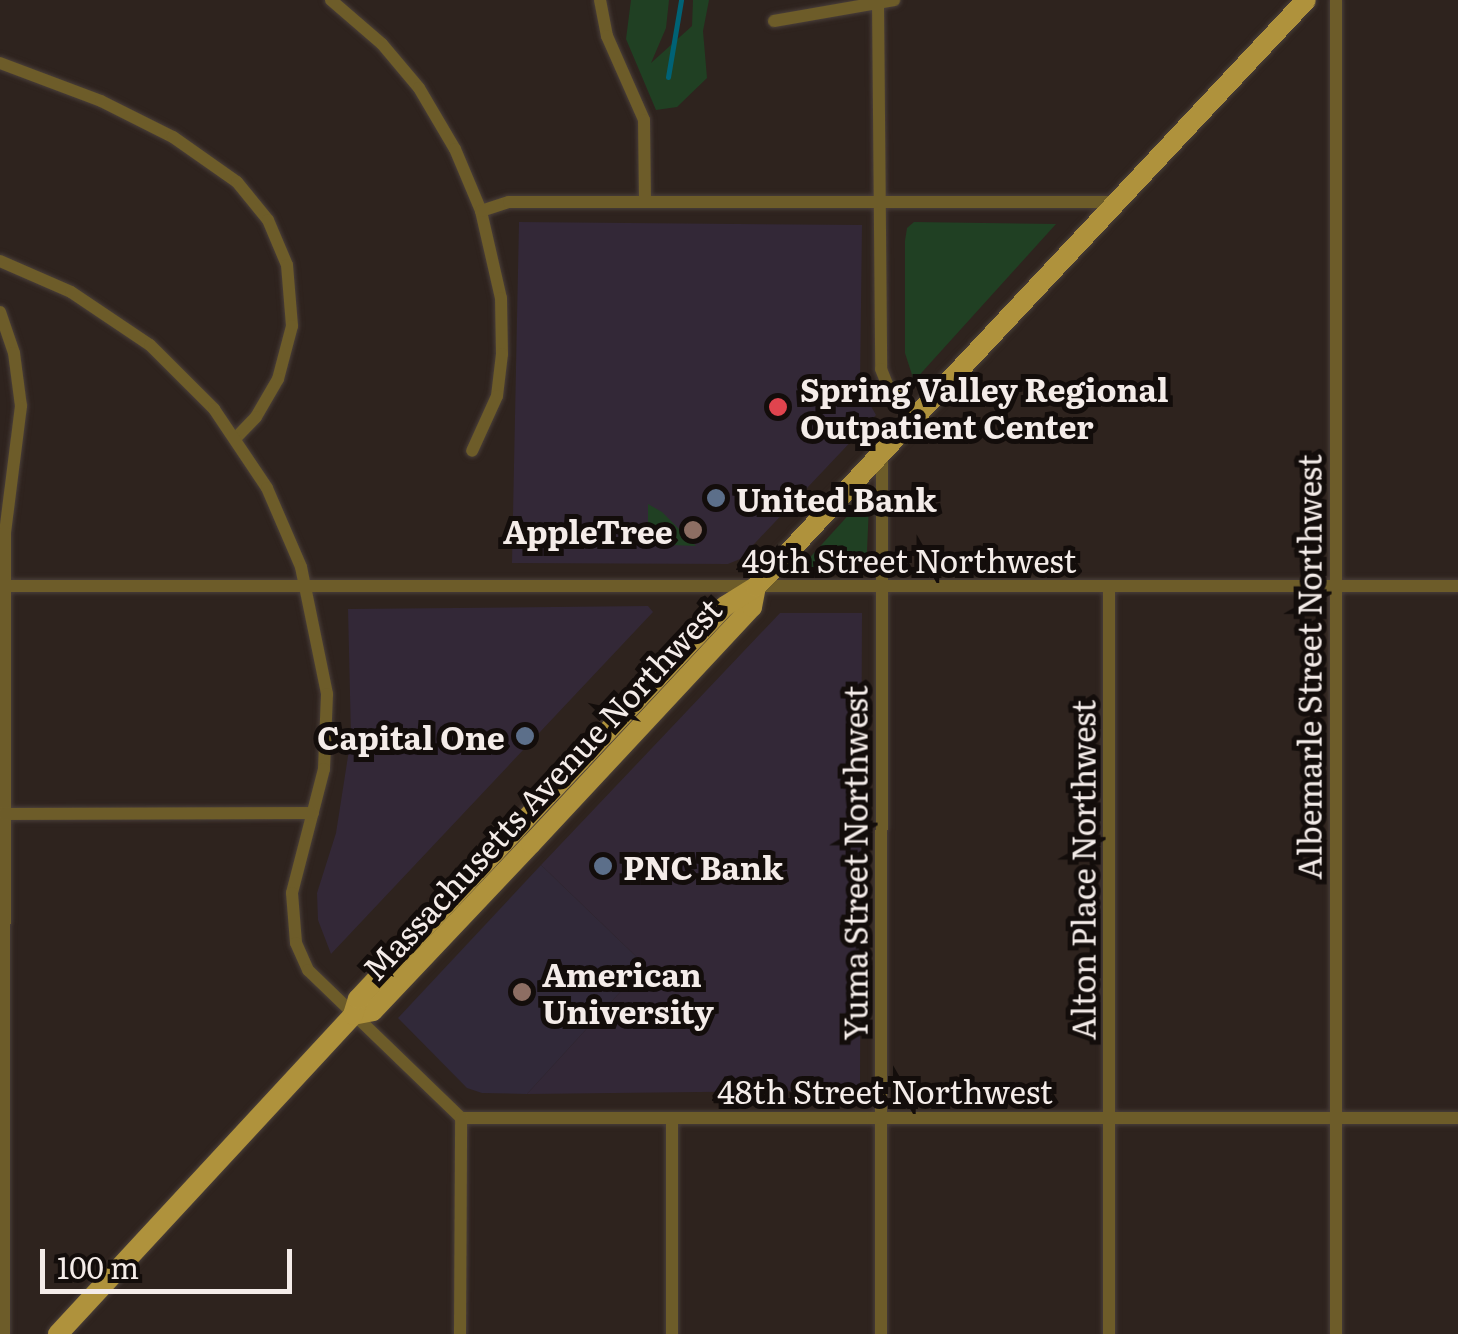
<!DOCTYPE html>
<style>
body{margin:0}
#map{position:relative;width:1458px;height:1334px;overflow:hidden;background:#2e231e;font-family:Literata,serif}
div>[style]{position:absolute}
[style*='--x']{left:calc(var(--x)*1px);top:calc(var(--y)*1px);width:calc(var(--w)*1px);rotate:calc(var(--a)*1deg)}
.commercial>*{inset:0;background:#332837}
.education>*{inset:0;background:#312939}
.green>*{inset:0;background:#204023}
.stream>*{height:5px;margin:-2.5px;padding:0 2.5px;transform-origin:2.5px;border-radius:2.5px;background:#006275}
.roads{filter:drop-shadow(0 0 2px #4a3f3a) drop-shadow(0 0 2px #4a3f3a)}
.street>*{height:12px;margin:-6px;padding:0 6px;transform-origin:6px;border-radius:6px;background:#6d5c29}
.primary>*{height:20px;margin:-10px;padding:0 10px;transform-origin:10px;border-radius:10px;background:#af923c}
.dots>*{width:28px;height:28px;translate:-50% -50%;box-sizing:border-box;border:5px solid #130d0b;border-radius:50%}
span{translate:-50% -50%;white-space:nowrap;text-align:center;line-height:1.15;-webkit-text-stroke:10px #130d0b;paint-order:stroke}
.poi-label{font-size:32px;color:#f4ece9;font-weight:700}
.left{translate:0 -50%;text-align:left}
.right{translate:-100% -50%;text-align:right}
.street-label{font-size:32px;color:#f4ece9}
.scale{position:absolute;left:40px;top:1249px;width:252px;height:45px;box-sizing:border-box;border:5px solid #f4ece9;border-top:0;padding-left:12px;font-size:30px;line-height:35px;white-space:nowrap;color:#f4ece9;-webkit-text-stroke:8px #130d0b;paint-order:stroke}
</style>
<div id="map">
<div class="commercial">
<div style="clip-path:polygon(519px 222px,862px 225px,860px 387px,876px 415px,740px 559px,728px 564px,512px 563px)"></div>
<div style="clip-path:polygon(648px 606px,653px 612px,331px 954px,318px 920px,317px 893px,336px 833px,351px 737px,348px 609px)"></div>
<div style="clip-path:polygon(780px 613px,862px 613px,860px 1090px,527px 1094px,645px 965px,541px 865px)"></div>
</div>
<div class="education">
<div style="clip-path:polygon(541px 865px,645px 965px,527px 1094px,482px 1093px,467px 1088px,398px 1018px)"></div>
</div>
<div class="green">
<div style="clip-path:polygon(631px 0,669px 0,666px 28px,651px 63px,692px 26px,693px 0,709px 0,703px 31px,707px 78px,677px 107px,656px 110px,626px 39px)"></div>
<div style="clip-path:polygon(914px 222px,1056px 224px,914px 381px,905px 353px,905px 241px,907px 228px)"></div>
<div style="clip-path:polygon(862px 500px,868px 500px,869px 506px,866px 572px,810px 574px,805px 563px)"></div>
<div style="clip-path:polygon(648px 504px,662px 512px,696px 546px,648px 544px)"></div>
</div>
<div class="stream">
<div style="--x:668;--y:77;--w:78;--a:-80.4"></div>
</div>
<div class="roads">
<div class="street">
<div style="--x:331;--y:0;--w:67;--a:40.8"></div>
<div style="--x:382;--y:44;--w:57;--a:49.9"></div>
<div style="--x:419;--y:88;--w:71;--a:59.5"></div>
<div style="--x:455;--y:149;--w:67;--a:67.2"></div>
<div style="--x:481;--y:211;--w:89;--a:77.1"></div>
<div style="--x:501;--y:298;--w:56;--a:89"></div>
<div style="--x:502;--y:354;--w:42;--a:96.8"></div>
<div style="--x:497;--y:396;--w:60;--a:114.4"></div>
<div style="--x:600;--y:0;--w:37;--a:79"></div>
<div style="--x:607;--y:36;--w:92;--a:66.2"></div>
<div style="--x:644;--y:120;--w:82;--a:89.3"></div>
<div style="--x:878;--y:0;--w:369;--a:89.5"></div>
<div style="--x:881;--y:369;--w:18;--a:68"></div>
<div style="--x:888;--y:386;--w:40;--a:46"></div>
<div style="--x:1336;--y:0;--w:1334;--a:90"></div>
<div style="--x:774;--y:21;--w:122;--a:-9.9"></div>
<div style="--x:0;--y:63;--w:108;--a:20.6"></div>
<div style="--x:101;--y:101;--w:80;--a:26.6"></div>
<div style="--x:173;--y:137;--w:78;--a:35.1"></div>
<div style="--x:237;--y:182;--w:49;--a:50.8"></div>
<div style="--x:268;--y:220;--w:49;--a:67.1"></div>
<div style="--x:287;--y:265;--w:61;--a:85.3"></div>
<div style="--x:292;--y:326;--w:55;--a:104.8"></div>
<div style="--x:278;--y:379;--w:44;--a:120.1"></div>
<div style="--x:256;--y:417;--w:29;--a:134"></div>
<div style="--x:481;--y:211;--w:29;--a:-18"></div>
<div style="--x:509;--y:202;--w:608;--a:0"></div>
<div style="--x:0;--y:261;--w:77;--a:23.6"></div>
<div style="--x:71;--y:292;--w:95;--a:33.9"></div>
<div style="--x:150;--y:345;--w:91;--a:45"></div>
<div style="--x:214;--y:409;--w:95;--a:56.1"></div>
<div style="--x:267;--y:488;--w:86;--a:66.7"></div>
<div style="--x:301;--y:567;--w:130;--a:78.4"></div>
<div style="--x:327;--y:694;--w:75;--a:92.3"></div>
<div style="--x:324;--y:769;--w:128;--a:104.5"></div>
<div style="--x:292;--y:893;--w:50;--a:85.4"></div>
<div style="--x:296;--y:943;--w:30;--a:66"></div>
<div style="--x:308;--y:970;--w:213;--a:44"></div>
<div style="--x:461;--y:1118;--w:997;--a:0"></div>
<div style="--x:0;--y:312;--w:43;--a:71.1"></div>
<div style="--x:14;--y:353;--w:53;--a:82.5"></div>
<div style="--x:21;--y:406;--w:128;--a:97.2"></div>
<div style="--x:5;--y:533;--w:801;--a:90.07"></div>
<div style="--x:0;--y:586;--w:1458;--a:0"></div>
<div style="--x:4;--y:814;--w:309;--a:-0.2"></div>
<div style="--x:672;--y:1118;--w:216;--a:90"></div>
<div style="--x:460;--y:1334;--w:216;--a:-89.7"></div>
<div style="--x:881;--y:1334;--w:882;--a:-89.94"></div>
<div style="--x:1109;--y:1334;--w:748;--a:-90"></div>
</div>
<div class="primary">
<div style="--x:353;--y:1015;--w:20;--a:-11"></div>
<div style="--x:373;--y:1011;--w:230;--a:-46.6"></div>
<div style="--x:531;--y:844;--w:324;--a:-47"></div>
<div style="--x:752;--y:607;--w:20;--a:-79"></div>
<div style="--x:58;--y:1334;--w:434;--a:-47.2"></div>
<div style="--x:353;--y:1015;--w:17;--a:-73"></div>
<div style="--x:358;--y:999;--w:325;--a:-47"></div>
<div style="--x:580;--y:761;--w:212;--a:-46.9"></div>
<div style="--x:725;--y:606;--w:36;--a:-32"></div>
<div style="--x:756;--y:587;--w:804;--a:-46.86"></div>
</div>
</div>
<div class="dots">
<div style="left:778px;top:407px;background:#e0444e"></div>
<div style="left:716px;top:498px;background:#5c6f8a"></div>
<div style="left:693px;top:530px;background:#8d6e63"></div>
<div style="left:525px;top:736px;background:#5c6f8a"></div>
<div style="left:603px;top:866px;background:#5c6f8a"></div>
<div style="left:522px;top:992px;background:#8d6e63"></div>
</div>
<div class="poi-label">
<span class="left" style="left:800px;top:407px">Spring Valley Regional<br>Outpatient Center</span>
<span class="left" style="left:736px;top:498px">United Bank</span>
<span class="right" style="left:673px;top:530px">AppleTree</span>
<span class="right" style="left:505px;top:736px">Capital One</span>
<span class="left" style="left:623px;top:866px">PNC Bank</span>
<span class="left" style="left:542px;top:992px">American<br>University</span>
</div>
<div class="street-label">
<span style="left:909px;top:559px">49th Street Northwest</span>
<span style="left:1308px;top:667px;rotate:-90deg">Albemarle Street Northwest</span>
<span style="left:541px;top:788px;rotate:-47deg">Massachusetts Avenue Northwest</span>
<span style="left:854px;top:863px;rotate:-90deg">Yuma Street Northwest</span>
<span style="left:1082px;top:870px;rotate:-90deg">Alton Place Northwest</span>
<span style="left:885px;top:1090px">48th Street Northwest</span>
</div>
<div class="scale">100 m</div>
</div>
